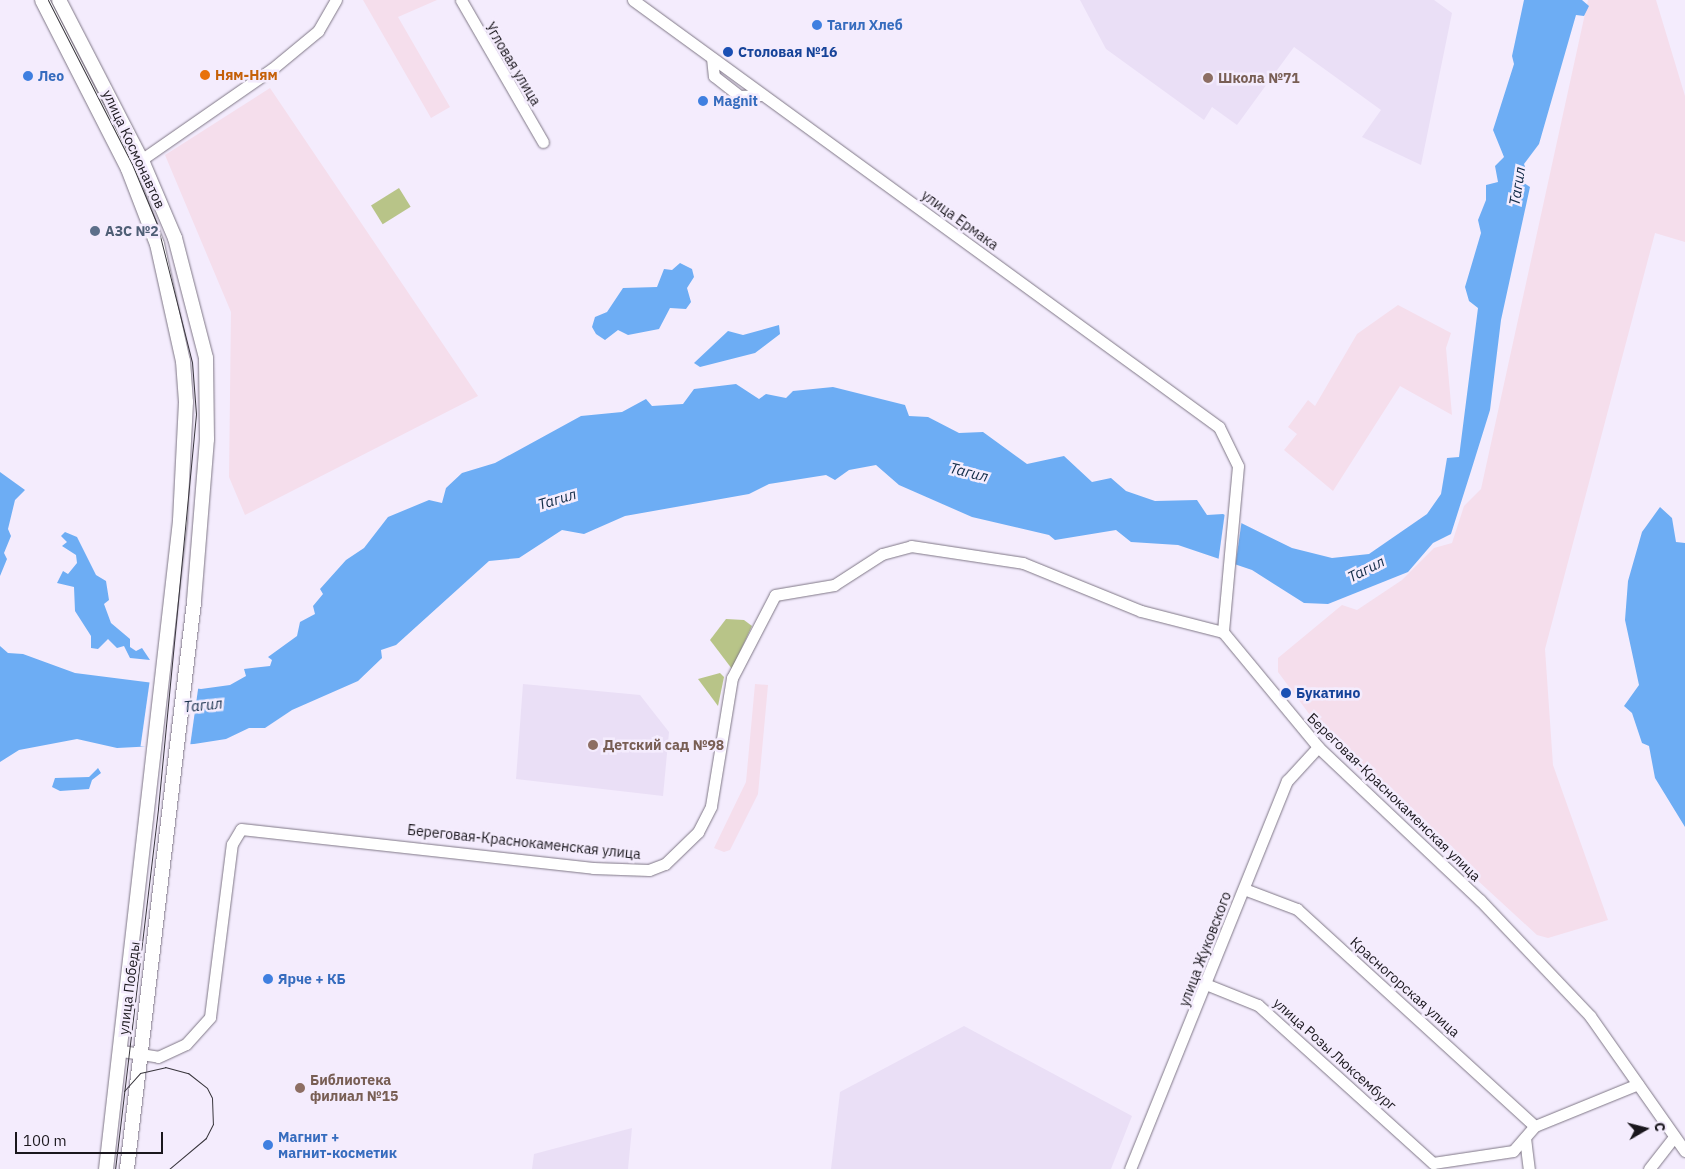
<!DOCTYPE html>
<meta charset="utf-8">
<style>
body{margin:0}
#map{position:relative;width:1685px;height:1169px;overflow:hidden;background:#f4ecfd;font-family:"IBM Plex Sans",sans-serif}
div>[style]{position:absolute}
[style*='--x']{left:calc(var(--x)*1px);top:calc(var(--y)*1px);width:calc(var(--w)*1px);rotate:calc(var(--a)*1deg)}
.built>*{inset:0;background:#eadff6}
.industrial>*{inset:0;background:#f5deec}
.green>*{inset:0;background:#b8c488;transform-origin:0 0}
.water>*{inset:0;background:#6dadf4}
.pier>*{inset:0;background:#f4ecfd;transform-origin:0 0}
.roads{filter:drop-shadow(0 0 1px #7f7786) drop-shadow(0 0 1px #7f7786)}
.minor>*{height:11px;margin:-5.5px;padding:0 5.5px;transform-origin:5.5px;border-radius:5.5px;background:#fff}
.major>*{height:14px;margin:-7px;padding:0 7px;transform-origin:7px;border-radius:7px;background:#fff}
.tram>*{height:1px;margin:-0.5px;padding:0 0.5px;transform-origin:0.5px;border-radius:0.5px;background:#38353c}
.dots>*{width:14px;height:14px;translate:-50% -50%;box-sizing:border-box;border:2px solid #f4ecfd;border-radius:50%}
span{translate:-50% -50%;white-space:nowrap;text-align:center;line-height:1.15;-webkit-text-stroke:5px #f4ecfd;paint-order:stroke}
.shop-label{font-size:14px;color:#366cbe;font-weight:700}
.left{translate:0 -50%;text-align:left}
.transit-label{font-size:14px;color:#164399;font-weight:700}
.street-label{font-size:14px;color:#1a171d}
.food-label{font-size:14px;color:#c56008;font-weight:700}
.education-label{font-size:14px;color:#785e54;font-weight:700}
.service-label{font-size:14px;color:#4e5e75;font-weight:700}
.water-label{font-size:15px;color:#102a46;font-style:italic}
.north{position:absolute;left:1620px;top:1104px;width:50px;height:50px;-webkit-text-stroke:4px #f4ecfd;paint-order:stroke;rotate:82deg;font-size:14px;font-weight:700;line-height:20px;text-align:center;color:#1a171d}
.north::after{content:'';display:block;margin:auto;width:18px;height:22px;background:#1a171d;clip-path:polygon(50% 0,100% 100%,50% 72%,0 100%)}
.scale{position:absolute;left:15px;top:1132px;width:148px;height:22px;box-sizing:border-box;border:2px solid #1a171d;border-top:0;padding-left:6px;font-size:15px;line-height:18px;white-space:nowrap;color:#1a171d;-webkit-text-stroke:4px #f4ecfd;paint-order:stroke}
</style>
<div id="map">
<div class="built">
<div style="clip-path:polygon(1080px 0,1434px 0,1452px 13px,1421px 165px,1362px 137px,1381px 110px,1294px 47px,1237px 125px,1212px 107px,1204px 120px,1106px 49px)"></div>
<div style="clip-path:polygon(523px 684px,640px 695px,669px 732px,663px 796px,516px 779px)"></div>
<div style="clip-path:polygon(964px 1026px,1132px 1116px,1111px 1169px,831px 1169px,840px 1092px)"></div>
<div style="clip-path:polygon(632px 1128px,628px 1169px,532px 1169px,534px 1154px)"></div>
</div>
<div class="industrial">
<div style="clip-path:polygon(363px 0,437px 0,398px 17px,450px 107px,431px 118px)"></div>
<div style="clip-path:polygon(1588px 0,1656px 0,1685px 96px,1685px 242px,1655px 233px,1545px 649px,1553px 765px,1608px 920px,1548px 938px,1537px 935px,1336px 750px,1278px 672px,1278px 658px,1342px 605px,1357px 610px,1402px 580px,1434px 548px,1452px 543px,1464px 506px,1481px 489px)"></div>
<div style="clip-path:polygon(270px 88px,478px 396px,245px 515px,229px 477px,231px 312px,165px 155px)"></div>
<div style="clip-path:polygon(1398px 305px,1451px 333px,1446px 348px,1452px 415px,1400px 386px,1333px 491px,1284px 450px,1297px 434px,1288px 427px,1308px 400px,1315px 406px,1357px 334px)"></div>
<div style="clip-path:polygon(755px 684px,768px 685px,758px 794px,730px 850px,724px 852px,714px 848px,746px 782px)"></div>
</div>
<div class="green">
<div style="left:399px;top:188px;width:22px;height:33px;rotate:58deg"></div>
<div style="clip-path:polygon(726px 619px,744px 620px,752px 626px,732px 669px,710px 640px)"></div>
<div style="clip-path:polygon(720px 673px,724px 677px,718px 706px,698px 679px)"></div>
</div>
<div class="water">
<div style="clip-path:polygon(1524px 0,1582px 0,1589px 6px,1584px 16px,1576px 15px,1539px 144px,1524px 164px,1527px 172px,1521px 181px,1530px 187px,1501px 320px,1490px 410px,1471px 471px,1451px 534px,1433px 543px,1408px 572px,1328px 604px,1304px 603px,1252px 570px,1178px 545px,1131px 542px,1116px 530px,1055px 540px,1049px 535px,972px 517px,899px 485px,876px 465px,849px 470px,835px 480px,826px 475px,769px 484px,749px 494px,625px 516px,584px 534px,562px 530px,519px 558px,489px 561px,396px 645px,381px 650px,382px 658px,358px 681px,292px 710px,265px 728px,249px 728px,226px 739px,194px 744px,117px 748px,77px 739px,19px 750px,0 762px,0 646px,8px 653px,23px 654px,75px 673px,201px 689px,230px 685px,246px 676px,244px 669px,270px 666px,272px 660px,268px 657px,297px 636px,300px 622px,315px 614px,313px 606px,323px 594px,320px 589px,346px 560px,364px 548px,388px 517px,429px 500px,442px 503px,446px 488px,462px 473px,495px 463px,581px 416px,622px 412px,646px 399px,652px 406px,683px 404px,694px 389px,736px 384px,759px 399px,766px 394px,786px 398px,793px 391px,833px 387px,905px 405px,909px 416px,928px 417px,959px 433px,983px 432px,1027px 464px,1064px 456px,1092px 482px,1111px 478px,1126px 491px,1155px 501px,1197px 500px,1207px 515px,1223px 514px,1292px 548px,1332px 558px,1369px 554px,1427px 514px,1441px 494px,1447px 458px,1459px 457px,1478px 308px,1469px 301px,1465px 287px,1481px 233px,1478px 220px,1486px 200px,1486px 185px,1498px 182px,1495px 166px,1504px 157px,1493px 130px,1514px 64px,1512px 56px)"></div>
<div style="clip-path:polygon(680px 263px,692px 269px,694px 277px,687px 288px,691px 302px,686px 309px,670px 308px,659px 329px,628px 335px,618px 330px,605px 340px,596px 334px,592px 327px,595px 317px,607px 312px,623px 288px,657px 287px,664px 269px,672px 270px)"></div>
<div style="clip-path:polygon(779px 325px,780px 334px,755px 353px,700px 367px,694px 363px,728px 331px,743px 335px)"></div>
<div style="clip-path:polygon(0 472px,25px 490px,15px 500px,8px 529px,11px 536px,4px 553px,7px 559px,0 576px)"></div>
<div style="clip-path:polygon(1660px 507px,1672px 518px,1676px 542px,1685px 543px,1685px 827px,1655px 778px,1649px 746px,1642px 743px,1632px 713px,1624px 706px,1639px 685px,1625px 620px,1628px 581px,1642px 532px)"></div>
<div style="clip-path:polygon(65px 532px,77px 537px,96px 575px,106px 581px,109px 600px,104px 604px,111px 623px,130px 639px,130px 647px,136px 651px,142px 648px,150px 660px,130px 658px,124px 646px,117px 648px,108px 639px,98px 649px,91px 648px,91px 636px,75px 611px,74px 587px,57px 583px,63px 571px,68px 574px,77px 563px,76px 555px,62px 546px,67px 542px,61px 536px)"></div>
<div style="clip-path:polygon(98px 768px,101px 773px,92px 780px,89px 789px,60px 791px,52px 787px,55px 778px,89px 777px)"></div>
</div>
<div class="pier">
<div style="clip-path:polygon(1225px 512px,1242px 519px,1235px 568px,1218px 563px)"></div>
<div style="left:150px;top:679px;width:49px;height:68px;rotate:8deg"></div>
</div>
<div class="roads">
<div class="minor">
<div style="--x:461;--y:0;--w:164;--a:60"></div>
<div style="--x:633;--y:0;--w:725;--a:36.08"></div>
<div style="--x:1219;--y:427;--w:43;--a:64"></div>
<div style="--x:1238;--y:466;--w:167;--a:95.2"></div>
<div style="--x:712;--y:58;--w:18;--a:84"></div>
<div style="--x:714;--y:76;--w:33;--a:38"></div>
<div style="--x:740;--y:96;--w:21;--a:-3"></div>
<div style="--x:128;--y:169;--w:175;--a:-34.8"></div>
<div style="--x:272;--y:69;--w:60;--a:-39.6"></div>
<div style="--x:318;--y:31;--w:36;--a:-60"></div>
<div style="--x:1244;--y:889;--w:57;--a:20.7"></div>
<div style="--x:1297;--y:909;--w:322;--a:42.4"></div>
<div style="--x:1208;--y:985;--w:54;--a:21.8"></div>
<div style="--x:1258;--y:1005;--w:236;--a:42.1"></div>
<div style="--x:1433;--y:1163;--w:81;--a:-8.5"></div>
<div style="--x:1513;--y:1151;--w:33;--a:-49"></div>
<div style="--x:1535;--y:1126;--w:111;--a:-22.2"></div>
<div style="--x:122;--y:1051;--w:36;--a:9"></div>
<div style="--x:158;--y:1057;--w:31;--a:-25"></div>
<div style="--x:186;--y:1044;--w:36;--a:-48"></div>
<div style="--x:210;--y:1017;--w:174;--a:-82.8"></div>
<div style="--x:232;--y:844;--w:17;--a:-59"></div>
<div style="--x:241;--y:829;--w:354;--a:6.3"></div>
<div style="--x:593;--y:868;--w:56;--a:2"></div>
<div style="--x:649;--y:870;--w:17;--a:-21"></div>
<div style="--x:665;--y:864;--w:46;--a:-44.1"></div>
<div style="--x:698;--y:832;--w:29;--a:-63"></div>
<div style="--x:711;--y:806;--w:130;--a:-80.7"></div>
<div style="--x:732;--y:678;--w:93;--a:-62.6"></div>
<div style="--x:775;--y:595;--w:60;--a:-9.6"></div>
<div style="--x:834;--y:585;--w:57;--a:-32.9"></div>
<div style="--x:882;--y:554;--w:30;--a:-15"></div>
<div style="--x:911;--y:546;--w:113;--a:8.6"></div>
<div style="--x:1023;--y:563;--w:127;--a:22.1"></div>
<div style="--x:1141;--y:611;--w:85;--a:14.4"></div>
<div style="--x:1223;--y:632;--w:149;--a:50.4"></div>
<div style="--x:1318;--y:747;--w:223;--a:43.4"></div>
<div style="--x:1480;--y:900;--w:160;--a:46.5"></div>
<div style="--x:1590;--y:1016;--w:165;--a:54.9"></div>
<div style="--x:1525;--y:1138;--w:31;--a:83"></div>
<div style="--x:1130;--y:1169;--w:419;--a:-68"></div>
<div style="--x:1287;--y:781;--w:46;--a:-47.6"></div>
<div style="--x:1649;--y:1169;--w:41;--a:-52"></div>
</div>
<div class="major">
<div style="--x:42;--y:0;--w:190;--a:63"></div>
<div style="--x:128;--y:169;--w:80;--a:68.9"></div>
<div style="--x:157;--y:244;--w:120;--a:77.5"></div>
<div style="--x:183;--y:361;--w:41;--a:85.8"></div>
<div style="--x:186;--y:402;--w:119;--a:92.9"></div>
<div style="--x:180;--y:521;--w:652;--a:96.51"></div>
<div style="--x:59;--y:0;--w:183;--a:62.7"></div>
<div style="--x:143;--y:163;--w:82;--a:66.9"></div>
<div style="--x:175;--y:238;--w:124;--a:75.5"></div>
<div style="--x:206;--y:358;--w:81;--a:89.3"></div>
<div style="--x:207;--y:439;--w:164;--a:94.6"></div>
<div style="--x:194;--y:602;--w:571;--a:96.74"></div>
</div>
</div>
<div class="tram">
<div style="--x:48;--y:0;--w:184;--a:62.9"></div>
<div style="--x:132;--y:164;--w:65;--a:67.4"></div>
<div style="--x:157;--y:224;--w:142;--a:75.8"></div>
<div style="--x:192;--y:362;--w:52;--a:85.6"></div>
<div style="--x:196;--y:414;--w:397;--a:95.5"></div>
<div style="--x:158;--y:809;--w:363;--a:96.8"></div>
<div style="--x:124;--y:1091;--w:24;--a:-48"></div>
<div style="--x:140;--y:1073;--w:26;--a:-13"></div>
<div style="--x:165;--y:1067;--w:24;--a:15"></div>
<div style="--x:188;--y:1073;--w:24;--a:38"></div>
<div style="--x:207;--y:1088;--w:11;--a:63"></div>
<div style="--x:212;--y:1098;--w:26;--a:88"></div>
<div style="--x:213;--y:1124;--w:16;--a:117"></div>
<div style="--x:206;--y:1138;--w:48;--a:140"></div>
</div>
<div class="dots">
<div style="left:817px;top:25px;background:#3f7fe0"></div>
<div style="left:728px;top:52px;background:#1a4fb4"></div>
<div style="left:205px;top:75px;background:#e8710a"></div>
<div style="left:28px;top:76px;background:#3f7fe0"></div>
<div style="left:1208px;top:78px;background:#8d6e63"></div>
<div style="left:703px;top:101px;background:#3f7fe0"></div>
<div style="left:95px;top:231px;background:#5c6f8a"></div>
<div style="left:1286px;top:693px;background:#1a4fb4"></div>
<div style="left:593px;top:745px;background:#8d6e63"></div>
<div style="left:268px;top:979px;background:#3f7fe0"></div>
<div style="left:300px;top:1088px;background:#8d6e63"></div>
<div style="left:268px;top:1145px;background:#3f7fe0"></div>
</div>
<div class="shop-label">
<span class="left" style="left:827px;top:25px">Тагил Хлеб</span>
<span class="left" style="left:38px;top:76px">Лео</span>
<span class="left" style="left:713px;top:101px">Magnit</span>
<span class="left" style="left:278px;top:979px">Ярче + КБ</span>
<span class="left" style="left:278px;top:1145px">Магнит +<br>магнит-косметик</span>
</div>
<div class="transit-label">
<span class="left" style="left:738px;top:52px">Столовая №16</span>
<span class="left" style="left:1296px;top:693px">Букатино</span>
</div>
<div class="street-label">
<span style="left:513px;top:64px;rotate:59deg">Угловая улица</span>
<span style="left:134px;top:149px;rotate:65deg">улица Космонавтов</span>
<span style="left:960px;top:220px;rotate:36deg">улица Ермака</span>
<span style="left:1394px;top:797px;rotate:44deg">Береговая-Краснокаменская улица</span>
<span style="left:524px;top:842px;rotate:6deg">Береговая-Краснокаменская улица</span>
<span style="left:1205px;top:949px;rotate:-69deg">улица Жуковского</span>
<span style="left:1405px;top:987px;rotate:42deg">Красногорская улица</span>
<span style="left:129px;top:988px;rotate:-83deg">улица Победы</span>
<span style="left:1335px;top:1054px;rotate:42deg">улица Розы Люксембург</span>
</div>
<div class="food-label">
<span class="left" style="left:215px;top:75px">Ням-Ням</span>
</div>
<div class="education-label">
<span class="left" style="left:1218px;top:78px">Школа №71</span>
<span class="left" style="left:603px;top:745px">Детский сад №98</span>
<span class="left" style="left:310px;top:1088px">Библиотека<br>филиал №15</span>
</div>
<div class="service-label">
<span class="left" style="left:105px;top:231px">АЗС №2</span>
</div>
<div class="water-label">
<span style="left:1517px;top:186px;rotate:-81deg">Тагил</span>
<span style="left:969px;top:472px;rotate:14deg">Тагил</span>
<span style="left:557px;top:499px;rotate:-17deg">Тагил</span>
<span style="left:1366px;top:569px;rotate:-27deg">Тагил</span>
<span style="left:203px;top:705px;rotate:-6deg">Тагил</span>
</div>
<div class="north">С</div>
<div class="scale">100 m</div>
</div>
